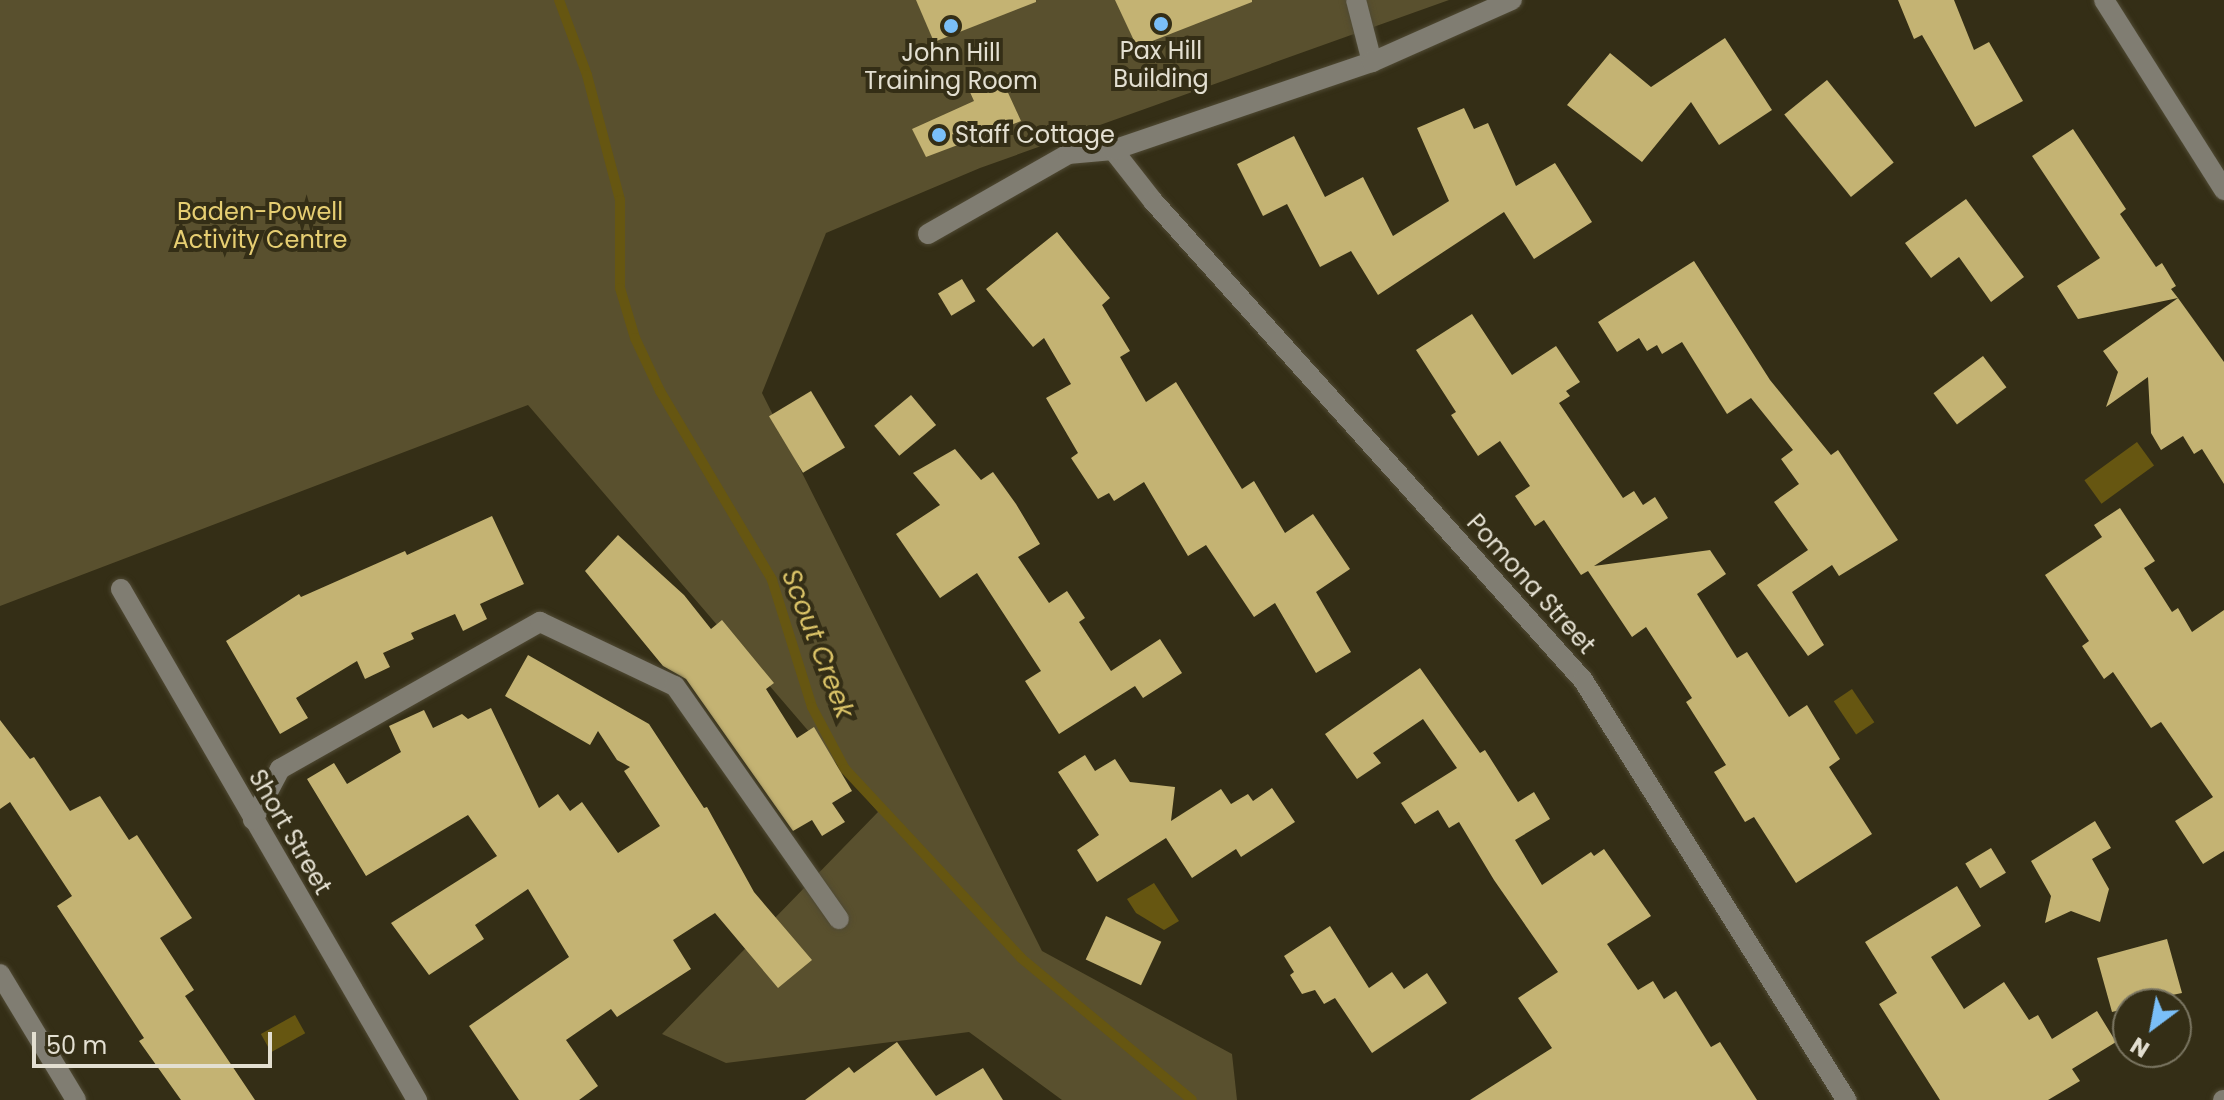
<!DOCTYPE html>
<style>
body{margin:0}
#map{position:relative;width:2224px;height:1100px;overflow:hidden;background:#342e16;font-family:Poppins,sans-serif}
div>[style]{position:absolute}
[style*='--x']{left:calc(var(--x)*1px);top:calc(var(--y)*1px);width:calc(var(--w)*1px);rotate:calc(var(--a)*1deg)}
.green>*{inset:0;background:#59502e}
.water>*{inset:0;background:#665611;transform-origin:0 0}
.stream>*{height:10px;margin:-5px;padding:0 5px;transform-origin:5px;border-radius:5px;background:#665611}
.building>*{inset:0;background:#c4b373;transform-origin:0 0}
.roads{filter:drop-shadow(0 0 2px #504a34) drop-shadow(0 0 2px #504a34)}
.minor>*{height:20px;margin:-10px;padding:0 10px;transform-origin:10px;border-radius:10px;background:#807d72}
.dots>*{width:22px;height:22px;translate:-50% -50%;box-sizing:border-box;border:4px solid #342e16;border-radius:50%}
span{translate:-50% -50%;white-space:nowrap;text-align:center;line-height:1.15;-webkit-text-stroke:8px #342e16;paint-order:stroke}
.poi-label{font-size:24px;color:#e3dfd1}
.left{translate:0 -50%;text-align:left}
.park-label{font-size:24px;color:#e6ce72}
.street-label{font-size:24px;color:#e3dfd1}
.water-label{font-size:26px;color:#dcc468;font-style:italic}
.north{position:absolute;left:2112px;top:988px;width:80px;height:80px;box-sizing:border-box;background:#342e16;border:2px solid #7a7561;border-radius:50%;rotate:212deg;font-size:22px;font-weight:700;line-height:32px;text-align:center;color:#e3dfd1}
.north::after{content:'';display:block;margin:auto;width:28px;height:36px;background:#7abff8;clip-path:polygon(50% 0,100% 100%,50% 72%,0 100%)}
.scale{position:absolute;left:32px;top:1032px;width:240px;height:36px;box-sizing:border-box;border:4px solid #e3dfd1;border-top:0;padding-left:10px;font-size:24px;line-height:28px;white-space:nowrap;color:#e3dfd1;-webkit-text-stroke:6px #342e16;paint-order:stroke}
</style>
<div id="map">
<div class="green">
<div style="clip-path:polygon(0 0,1449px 0,980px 168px,826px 233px,762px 393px,1042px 951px,1232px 1054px,1237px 1100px,1062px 1100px,969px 1032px,726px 1063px,662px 1034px,878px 812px,528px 405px,0 606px)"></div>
</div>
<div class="water">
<div style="left:2137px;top:442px;width:29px;height:65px;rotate:54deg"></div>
<div style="left:1852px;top:689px;width:40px;height:22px;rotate:56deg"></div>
<div style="clip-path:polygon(1154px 883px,1179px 921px,1164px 930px,1136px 913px,1127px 899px)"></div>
<div style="left:295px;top:1015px;width:21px;height:39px;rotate:61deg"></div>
</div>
<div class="stream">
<div style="--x:559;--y:0;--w:80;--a:69.5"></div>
<div style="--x:587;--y:75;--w:129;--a:75.2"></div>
<div style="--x:620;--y:200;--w:88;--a:90"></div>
<div style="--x:620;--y:288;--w:52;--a:73.3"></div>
<div style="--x:635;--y:338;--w:59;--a:64.7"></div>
<div style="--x:660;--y:391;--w:220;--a:59.3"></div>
<div style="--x:772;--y:580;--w:133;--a:72.5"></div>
<div style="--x:812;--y:707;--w:70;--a:62"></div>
<div style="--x:845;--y:769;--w:258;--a:47"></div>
<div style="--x:1021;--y:958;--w:222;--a:39.7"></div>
</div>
<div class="building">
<div style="clip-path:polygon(916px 0,1036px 0,1036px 2px,934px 42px)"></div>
<div style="clip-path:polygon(1115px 0,1252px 0,1252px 2px,1137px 47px)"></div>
<div style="clip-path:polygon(1898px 0,1954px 0,1974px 50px,1989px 42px,2023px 101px,1975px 127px,1922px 35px,1914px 39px)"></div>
<div style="clip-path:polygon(1725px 38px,1772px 110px,1719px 145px,1691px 102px,1642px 162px,1567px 105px,1610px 53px,1651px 87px)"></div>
<div style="clip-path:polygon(999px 73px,1021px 121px,926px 157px,912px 129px,974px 101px,969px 90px)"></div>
<div style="left:1827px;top:80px;width:106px;height:55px;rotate:51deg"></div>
<div style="clip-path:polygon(1464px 108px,1474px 129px,1488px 123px,1516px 186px,1555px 163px,1592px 222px,1534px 259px,1504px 212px,1378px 295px,1351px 251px,1320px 267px,1287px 204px,1263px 216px,1237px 164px,1294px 136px,1325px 197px,1363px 177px,1393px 236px,1449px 201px,1417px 128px)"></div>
<div style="clip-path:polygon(2073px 129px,2126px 209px,2120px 214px,2156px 267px,2162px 263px,2176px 286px,2171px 289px,2178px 298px,2078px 319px,2057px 286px,2100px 258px,2032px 156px)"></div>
<div style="clip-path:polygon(1966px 199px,2024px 277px,1991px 302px,1959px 257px,1931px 278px,1905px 243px)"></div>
<div style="clip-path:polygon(1057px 232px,1110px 298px,1102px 305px,1130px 351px,1120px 357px,1146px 402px,1176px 382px,1242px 489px,1254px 481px,1285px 533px,1313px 514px,1350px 569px,1316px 592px,1351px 652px,1316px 673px,1275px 603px,1254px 617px,1206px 545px,1188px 556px,1144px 482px,1114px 501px,1109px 493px,1098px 499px,1071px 458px,1078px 453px,1046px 398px,1071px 384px,1044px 338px,1033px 347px,986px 289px)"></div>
<div style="clip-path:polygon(1694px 261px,1770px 380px,1831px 455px,1838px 450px,1898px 540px,1839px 576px,1832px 565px,1792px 592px,1824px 645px,1808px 656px,1757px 585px,1808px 550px,1774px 502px,1799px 484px,1781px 459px,1793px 450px,1751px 398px,1727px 414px,1682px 342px,1662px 354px,1657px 345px,1647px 351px,1639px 338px,1617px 352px,1598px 322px)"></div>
<div style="left:962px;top:279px;width:26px;height:28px;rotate:59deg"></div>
<div style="clip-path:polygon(2178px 298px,2224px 362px,2224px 484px,2202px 449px,2194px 454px,2183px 436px,2161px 450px,2151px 433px,2148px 377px,2106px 407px,2118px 372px,2103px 351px)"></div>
<div style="clip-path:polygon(1472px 314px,1512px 375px,1556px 346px,1580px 382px,1566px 391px,1570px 396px,1559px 403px,1623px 498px,1634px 491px,1643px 505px,1655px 497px,1668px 518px,1594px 566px,1710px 550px,1726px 574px,1697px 594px,1737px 658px,1747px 652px,1789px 717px,1807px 705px,1840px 759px,1829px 767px,1872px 834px,1796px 883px,1754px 817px,1745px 822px,1714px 772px,1726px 765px,1686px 702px,1692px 698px,1646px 627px,1632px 637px,1588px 571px,1581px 575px,1544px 520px,1535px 526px,1515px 496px,1530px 486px,1500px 441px,1478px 456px,1451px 415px,1456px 412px,1416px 350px)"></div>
<div style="left:1983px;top:356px;width:39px;height:62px;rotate:53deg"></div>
<div style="left:811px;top:391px;width:66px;height:49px;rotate:59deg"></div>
<div style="left:911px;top:395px;width:39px;height:48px;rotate:50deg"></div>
<div style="clip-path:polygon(955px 449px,981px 480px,993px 472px,1016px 504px,1040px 544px,1018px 557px,1049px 603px,1067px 591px,1085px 618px,1079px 622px,1111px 671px,1160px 639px,1182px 673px,1143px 698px,1135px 686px,1059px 734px,1025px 681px,1041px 671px,977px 573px,940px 598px,896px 534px,940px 505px,913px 473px)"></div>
<div style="clip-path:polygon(2120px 508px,2155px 561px,2144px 568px,2172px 612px,2178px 608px,2192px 632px,2224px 610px,2224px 851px,2203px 864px,2175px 821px,2213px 797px,2161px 722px,2151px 728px,2113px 672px,2104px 679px,2082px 646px,2089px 641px,2045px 575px,2102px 537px,2094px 525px)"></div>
<div style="clip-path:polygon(492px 516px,524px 584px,480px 604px,487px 619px,463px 631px,455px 614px,411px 633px,414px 639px,383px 653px,390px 667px,365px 679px,357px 661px,296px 698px,308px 718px,280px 734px,226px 641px,299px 594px,301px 597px,405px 551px,407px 555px)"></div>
<div style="clip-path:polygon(618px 535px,684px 595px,711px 629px,722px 620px,774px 683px,766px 689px,797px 738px,814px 727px,852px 791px,832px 803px,845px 822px,822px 836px,812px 820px,793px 831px,686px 679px,663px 666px,585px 571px)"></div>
<div style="clip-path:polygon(528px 655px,649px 724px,704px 808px,707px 807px,754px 892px,812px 960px,778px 988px,715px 913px,673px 940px,691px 969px,617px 1017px,611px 1009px,566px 1040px,598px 1086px,579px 1100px,519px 1100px,469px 1026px,569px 957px,528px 889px,475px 925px,484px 939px,429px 975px,391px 923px,497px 856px,468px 815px,366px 876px,307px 779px,334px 763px,347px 784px,401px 752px,389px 726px,424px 710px,433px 728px,462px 714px,468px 719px,491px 708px,539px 808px,558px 794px,570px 811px,582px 802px,618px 853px,660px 826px,624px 771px,630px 767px,617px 760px,598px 731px,590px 745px,505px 696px)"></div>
<div style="clip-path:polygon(1420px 668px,1480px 753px,1485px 750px,1518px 802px,1534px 792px,1550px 819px,1515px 840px,1542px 885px,1591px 852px,1594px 856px,1604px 849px,1651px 916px,1607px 944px,1638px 990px,1653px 981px,1664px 999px,1676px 991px,1711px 1047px,1720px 1042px,1757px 1100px,1470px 1100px,1552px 1048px,1518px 998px,1558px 972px,1494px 880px,1459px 822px,1449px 828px,1438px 810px,1415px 824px,1401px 803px,1457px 768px,1423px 719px,1373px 753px,1381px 763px,1357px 779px,1325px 734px)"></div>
<div style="clip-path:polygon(0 720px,30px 759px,34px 757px,70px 811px,100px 796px,129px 840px,137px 835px,192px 918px,160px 938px,194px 990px,185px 996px,255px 1100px,181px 1100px,139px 1041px,144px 1038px,57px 906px,72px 896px,10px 802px,0 809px)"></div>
<div style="clip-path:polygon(1085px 755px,1095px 771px,1115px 759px,1130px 782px,1175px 787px,1171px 821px,1221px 789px,1231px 804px,1248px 794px,1253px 801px,1272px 788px,1295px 822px,1241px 857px,1236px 849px,1192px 878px,1166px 838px,1097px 882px,1077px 850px,1099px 835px,1058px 772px)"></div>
<div style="clip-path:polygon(2095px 821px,2111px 848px,2092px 859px,2109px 889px,2100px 922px,2071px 911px,2045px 923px,2051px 896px,2031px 861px)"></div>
<div style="left:1991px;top:848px;width:29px;height:30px;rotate:59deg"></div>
<div style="clip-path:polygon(1957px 886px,1981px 926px,1931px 957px,1964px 1009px,2004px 982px,2029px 1020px,2038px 1015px,2052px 1039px,2097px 1011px,2116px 1042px,2072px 1069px,2080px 1081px,2048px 1100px,1940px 1100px,1879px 1004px,1897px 993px,1865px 942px)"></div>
<div style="left:1106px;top:916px;width:61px;height:48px;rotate:25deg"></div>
<div style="clip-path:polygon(1330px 926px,1369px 988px,1392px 972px,1404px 989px,1427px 973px,1447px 1003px,1372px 1053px,1335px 998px,1324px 1004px,1315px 990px,1302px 994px,1290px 975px,1294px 972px,1284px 956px)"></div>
<div style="clip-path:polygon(2167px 939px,2182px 993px,2128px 1004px,2128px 1008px,2112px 1012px,2097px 958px)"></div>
<div style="clip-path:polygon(897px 1042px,936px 1096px,983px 1068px,1003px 1100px,805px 1100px,849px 1067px,854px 1073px)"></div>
</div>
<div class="roads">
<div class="minor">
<div style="--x:1356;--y:0;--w:64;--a:75.5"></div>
<div style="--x:2104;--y:0;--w:225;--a:57.7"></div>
<div style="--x:1113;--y:150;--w:65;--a:51.9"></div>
<div style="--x:1153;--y:201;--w:644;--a:48.09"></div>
<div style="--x:1583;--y:680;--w:496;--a:57.9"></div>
<div style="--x:928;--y:234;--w:161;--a:-29.7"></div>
<div style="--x:1068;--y:154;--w:45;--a:-5.1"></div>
<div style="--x:1113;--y:150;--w:274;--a:-18.8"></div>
<div style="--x:1372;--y:62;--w:153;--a:-23.9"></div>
<div style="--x:121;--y:589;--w:591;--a:59.92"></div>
<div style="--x:253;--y:820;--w:58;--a:-62.1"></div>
<div style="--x:280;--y:769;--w:299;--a:-29.5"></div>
<div style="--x:540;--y:622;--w:149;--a:25.4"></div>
<div style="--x:675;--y:686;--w:285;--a:54.9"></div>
<div style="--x:0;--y:974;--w:147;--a:58.9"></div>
<div style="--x:2223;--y:1100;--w:1;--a:0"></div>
</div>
</div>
<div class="dots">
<div style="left:1161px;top:24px;background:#7abff8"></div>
<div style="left:951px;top:26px;background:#7abff8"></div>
<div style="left:939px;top:135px;background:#7abff8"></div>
</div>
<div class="poi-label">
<span style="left:1161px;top:65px">Pax Hill<br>Building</span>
<span style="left:951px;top:67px">John Hill<br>Training Room</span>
<span class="left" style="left:955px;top:135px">Staff Cottage</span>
</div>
<div class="park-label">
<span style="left:260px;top:226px">Baden-Powell<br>Activity Centre</span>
</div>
<div class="street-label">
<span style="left:1531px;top:584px;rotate:48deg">Pomona Street</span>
<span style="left:290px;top:832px;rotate:60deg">Short Street</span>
</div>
<div class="water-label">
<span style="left:817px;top:644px;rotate:69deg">Scout Creek</span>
</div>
<div class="north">N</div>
<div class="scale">50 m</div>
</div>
